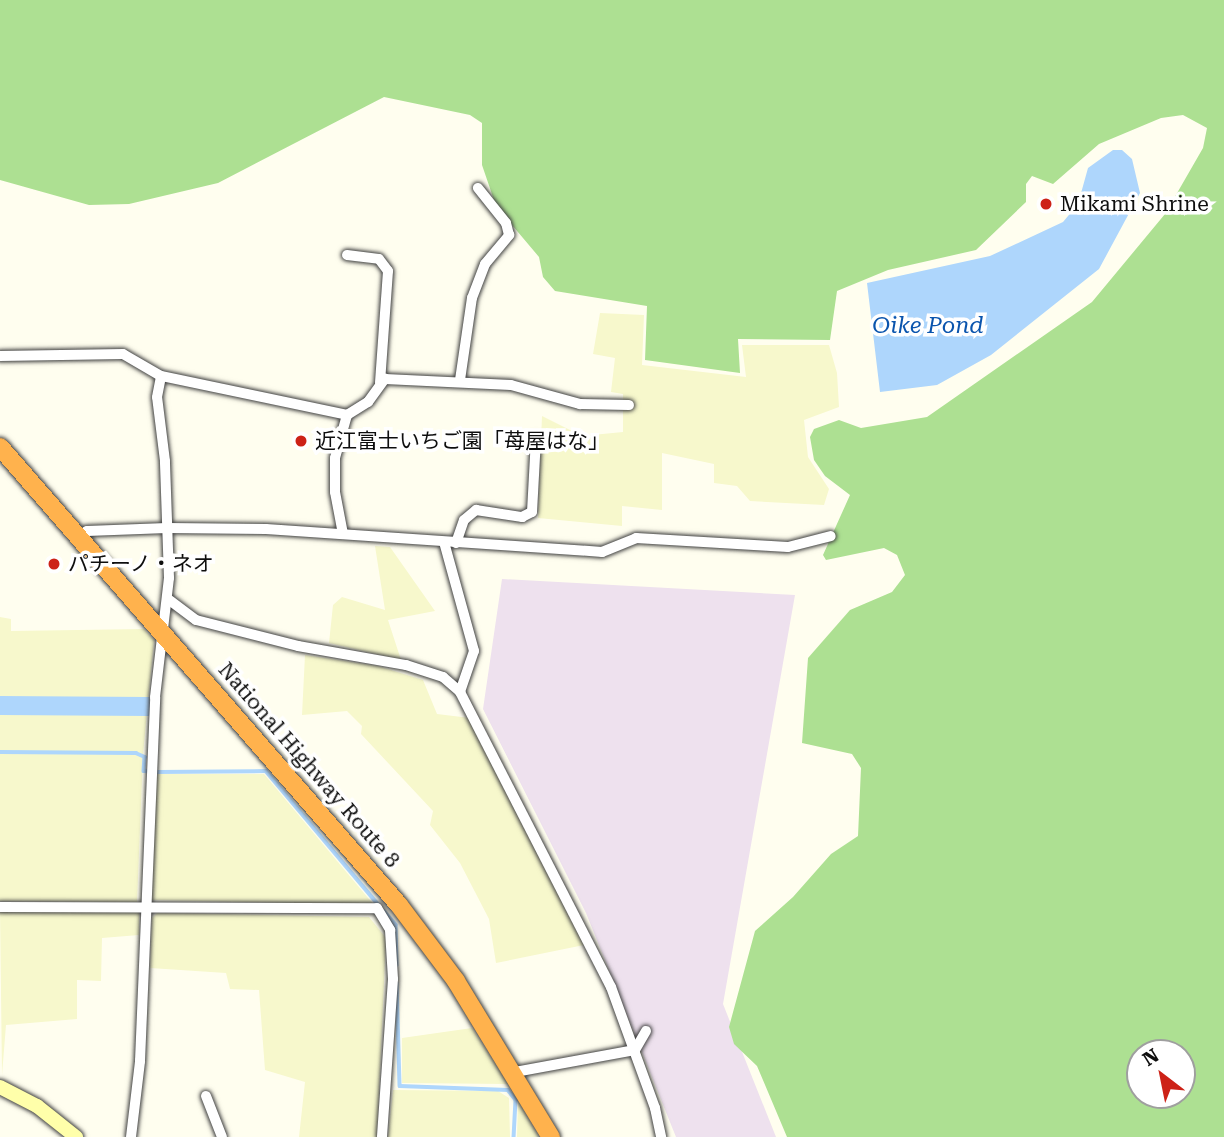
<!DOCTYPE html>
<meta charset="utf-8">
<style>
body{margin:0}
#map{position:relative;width:1224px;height:1137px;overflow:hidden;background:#fffeef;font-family:"Roboto Serif","Noto Sans JP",serif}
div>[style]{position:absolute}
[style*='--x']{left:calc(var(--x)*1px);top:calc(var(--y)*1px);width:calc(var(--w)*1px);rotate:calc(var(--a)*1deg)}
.industrial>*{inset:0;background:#eee1ee}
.farmland>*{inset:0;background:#f7f8cc}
.forest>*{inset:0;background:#ade092}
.water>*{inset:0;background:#aed6fc}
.stream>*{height:3.5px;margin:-1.75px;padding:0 1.75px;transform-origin:1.75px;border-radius:1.75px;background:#aed6fc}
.river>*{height:19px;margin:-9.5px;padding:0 9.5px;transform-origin:9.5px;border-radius:9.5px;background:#aed6fc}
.roads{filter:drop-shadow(0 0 2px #414141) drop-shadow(0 0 2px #414141)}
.street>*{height:10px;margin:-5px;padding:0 5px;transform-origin:5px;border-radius:5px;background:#fff}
.secondary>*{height:14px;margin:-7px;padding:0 7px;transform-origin:7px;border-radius:7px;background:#ffa}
.highway>*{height:18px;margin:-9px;padding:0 9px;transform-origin:9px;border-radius:9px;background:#ffb24d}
.dots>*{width:19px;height:19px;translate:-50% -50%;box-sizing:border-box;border:4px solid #fff;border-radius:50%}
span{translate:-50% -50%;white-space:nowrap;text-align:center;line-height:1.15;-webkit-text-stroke:7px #fff;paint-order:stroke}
.poi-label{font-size:21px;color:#0e0e0e}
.left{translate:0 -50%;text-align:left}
.street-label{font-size:21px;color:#0e0e0e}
.water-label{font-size:23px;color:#0a54ad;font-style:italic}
.north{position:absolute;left:1126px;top:1039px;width:70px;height:70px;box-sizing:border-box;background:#fff;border:2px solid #9f9f9f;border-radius:50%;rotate:328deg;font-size:19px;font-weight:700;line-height:28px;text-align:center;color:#0e0e0e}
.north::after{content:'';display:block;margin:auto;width:24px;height:32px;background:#cd2217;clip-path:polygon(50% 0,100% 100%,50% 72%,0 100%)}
</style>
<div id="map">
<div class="industrial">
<div style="clip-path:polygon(502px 579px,795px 595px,723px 1004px,776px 1137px,676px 1137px,586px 913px,483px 709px)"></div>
</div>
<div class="farmland">
<div style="clip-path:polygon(600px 313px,644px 315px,642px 365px,746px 377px,742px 345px,829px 345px,837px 373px,839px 407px,804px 420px,808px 457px,829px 489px,824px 505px,750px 501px,737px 486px,714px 483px,714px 464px,662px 453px,662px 510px,622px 506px,622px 526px,538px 518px,542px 416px,582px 436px,623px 432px,623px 394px,611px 392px,615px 358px,593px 354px)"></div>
<div style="clip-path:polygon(375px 546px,390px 547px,435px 611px,388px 620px,401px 660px,329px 643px,333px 605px,342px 597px,385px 610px)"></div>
<div style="clip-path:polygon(0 617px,11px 619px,11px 631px,144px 629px,154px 640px,143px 754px,137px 902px,0 901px)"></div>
<div style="clip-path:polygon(305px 655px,378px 666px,423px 680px,437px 714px,470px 718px,584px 945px,496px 963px,489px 919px,460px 863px,430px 825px,433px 811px,361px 734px,362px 726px,347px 711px,302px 715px)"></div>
<div style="clip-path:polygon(154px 774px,264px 774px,374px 905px,151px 900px)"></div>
<div style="clip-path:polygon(0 910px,139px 912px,139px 935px,102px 938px,101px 981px,77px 980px,77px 1019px,6px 1025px,2px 1075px)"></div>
<div style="clip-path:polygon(157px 913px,369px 917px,386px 938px,377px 1137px,299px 1137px,305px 1082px,265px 1070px,259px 990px,230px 989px,226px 973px,150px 968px,152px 918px)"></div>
<div style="clip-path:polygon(472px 1028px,508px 1084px,402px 1083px,402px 1038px)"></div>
<div style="clip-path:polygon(393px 1090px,498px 1091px,509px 1098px,510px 1137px,388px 1137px)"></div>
<div style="clip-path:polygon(518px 1101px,539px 1137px,517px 1137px)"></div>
</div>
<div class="forest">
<div style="clip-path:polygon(evenodd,0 0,1224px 0,1224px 1137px,787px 1137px,757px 1066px,734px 1044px,729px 1027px,755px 931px,793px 897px,831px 854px,858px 836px,861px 768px,852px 754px,802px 743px,808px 658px,850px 610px,892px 592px,905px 575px,897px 555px,884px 548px,826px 560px,823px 555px,850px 495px,825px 476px,814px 460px,810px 437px,814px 429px,839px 420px,861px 428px,927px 417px,1092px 302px,1165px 214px,1203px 148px,1207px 128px,1183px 115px,1161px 118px,1099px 144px,1053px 184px,1032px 176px,1026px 184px,1026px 202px,976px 250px,888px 270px,837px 291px,830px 340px,738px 339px,740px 373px,645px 360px,647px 306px,555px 291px,543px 277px,539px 257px,496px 206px,482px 165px,482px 123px,470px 115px,384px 97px,218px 183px,129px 204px,89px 205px,0 180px,0 0,1140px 1053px,1182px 1053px,1182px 1095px,1140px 1095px,1140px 1053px)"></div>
</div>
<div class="water">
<div style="clip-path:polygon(1113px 150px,1122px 150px,1132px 159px,1140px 193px,1099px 269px,991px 355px,937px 385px,880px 392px,867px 283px,990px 256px,1063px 222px,1078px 204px,1088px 168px)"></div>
</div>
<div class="stream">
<div style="--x:0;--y:752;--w:136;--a:0.4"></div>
<div style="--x:136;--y:753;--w:10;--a:24"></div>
<div style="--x:145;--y:757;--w:14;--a:94"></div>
<div style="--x:144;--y:771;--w:13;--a:4"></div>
<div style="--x:157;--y:772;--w:109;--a:-0.5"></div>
<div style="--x:266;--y:771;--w:175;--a:49.9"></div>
<div style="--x:384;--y:911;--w:18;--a:49"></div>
<div style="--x:396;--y:925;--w:40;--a:88.6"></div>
<div style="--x:397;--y:983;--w:103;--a:88.3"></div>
<div style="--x:400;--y:1086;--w:108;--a:2.1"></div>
<div style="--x:508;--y:1090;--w:13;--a:51"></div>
<div style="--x:516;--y:1100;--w:37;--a:93"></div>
</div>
<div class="river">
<div style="--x:0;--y:705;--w:148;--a:0.4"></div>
</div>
<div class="roads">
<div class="street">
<div style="--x:347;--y:255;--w:32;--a:7"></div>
<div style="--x:379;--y:259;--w:15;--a:53"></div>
<div style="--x:388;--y:271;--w:112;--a:94.1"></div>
<div style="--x:0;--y:356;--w:123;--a:-0.9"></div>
<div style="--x:123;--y:354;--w:44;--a:30.1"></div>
<div style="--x:161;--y:376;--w:190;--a:11.8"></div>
<div style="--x:460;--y:380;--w:83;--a:-81.7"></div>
<div style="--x:472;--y:298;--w:36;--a:-69"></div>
<div style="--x:485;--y:264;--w:38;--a:-50"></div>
<div style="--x:509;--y:235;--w:12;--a:-104"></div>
<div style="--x:506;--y:223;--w:45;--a:-128.7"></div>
<div style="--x:343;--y:534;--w:43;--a:-100.8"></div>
<div style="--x:335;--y:492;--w:34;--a:-90"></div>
<div style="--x:335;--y:458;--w:45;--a:-74.4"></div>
<div style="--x:347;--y:415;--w:25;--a:-32"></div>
<div style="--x:368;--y:402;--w:29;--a:-54"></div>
<div style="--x:385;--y:379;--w:126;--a:2.7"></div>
<div style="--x:511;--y:385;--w:72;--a:15.4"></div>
<div style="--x:580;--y:404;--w:49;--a:1.2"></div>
<div style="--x:80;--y:535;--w:8;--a:-30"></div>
<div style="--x:87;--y:531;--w:80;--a:-2.1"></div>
<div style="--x:167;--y:528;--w:99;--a:0.6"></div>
<div style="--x:266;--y:529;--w:337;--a:3.9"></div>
<div style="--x:602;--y:552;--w:37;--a:-22"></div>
<div style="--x:636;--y:538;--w:152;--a:3.4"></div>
<div style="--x:788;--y:547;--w:44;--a:-14.3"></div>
<div style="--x:444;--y:542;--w:113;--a:74.6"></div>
<div style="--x:474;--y:651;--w:43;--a:108.9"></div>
<div style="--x:456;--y:543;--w:24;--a:-71"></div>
<div style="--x:464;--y:520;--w:16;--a:-40"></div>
<div style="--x:476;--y:510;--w:47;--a:8.7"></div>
<div style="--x:522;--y:517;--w:11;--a:-27"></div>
<div style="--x:532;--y:512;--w:73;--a:-86.9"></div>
<div style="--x:168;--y:599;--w:35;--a:37"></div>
<div style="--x:196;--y:620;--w:105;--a:14.3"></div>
<div style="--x:298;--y:646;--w:110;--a:10"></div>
<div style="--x:406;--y:665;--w:39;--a:18"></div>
<div style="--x:443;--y:677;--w:23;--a:41"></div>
<div style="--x:460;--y:692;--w:331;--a:62.9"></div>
<div style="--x:611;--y:987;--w:129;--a:70"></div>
<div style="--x:655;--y:1108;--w:30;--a:78"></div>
<div style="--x:0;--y:907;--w:377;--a:0.2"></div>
<div style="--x:377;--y:908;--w:26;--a:59"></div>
<div style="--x:390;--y:930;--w:49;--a:86.5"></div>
<div style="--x:393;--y:979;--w:158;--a:94"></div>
<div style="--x:515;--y:1072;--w:122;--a:-10.4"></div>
<div style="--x:635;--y:1050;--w:22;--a:-60"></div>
<div style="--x:206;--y:1096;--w:44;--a:68.7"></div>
<div style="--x:131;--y:1137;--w:77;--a:-83.2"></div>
<div style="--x:140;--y:1061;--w:364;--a:-87.6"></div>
<div style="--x:155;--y:697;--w:120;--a:-83.3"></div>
<div style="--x:169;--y:578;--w:117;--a:-92"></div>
<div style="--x:165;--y:461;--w:64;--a:-97.1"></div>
<div style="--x:157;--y:397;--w:21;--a:-79"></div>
</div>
<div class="secondary">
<div style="--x:0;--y:1087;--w:42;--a:27.2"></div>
<div style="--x:37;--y:1106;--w:50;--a:38.5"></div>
</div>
<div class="highway">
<div style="--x:0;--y:447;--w:607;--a:48.94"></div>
<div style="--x:399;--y:905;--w:95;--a:53.1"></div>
<div style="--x:456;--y:981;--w:183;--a:58.7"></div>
</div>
</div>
<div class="dots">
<div style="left:1046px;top:204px;background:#cd2217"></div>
<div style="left:301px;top:441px;background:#cd2217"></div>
<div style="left:54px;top:564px;background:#cd2217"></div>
</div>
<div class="poi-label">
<span class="left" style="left:1060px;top:204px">Mikami Shrine</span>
<span class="left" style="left:315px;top:441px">近江富士いちご園「苺屋はな」</span>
<span class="left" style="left:68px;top:564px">パチーノ・ネオ</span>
</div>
<div class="street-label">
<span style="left:309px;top:765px;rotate:49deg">National Highway Route 8</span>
</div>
<div class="water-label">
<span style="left:928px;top:326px">Oike Pond</span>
</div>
<div class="north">N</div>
</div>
